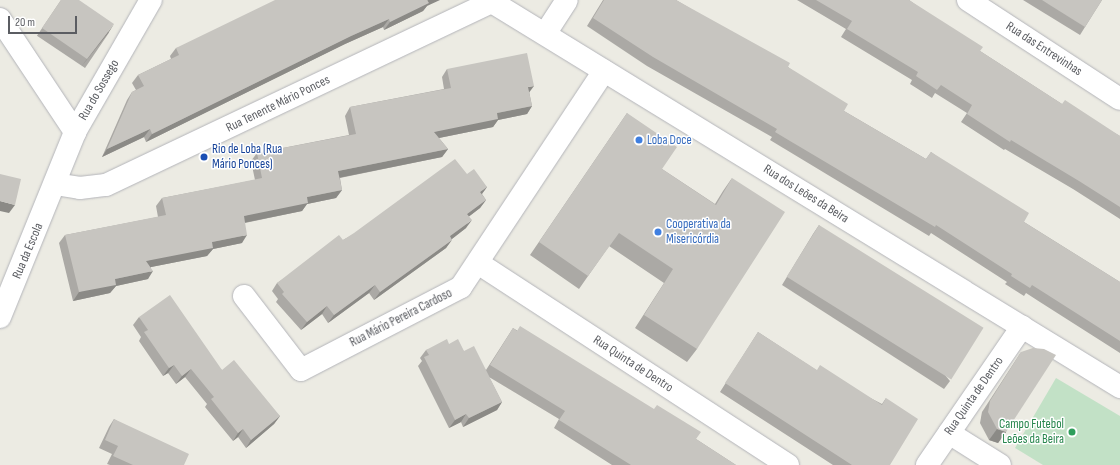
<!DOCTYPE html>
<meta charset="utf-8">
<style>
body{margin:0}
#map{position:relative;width:1120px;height:465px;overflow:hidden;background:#ecebe3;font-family:"Sofia Sans Condensed",sans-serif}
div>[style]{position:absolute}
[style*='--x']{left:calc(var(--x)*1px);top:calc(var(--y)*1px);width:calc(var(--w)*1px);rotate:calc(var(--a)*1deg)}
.green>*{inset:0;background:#c2e1c6}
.roads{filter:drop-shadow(0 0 1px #b3b4b9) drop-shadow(0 0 1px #b3b4b9)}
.minor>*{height:22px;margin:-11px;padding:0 11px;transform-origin:11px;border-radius:11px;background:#fff}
.wall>*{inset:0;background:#aba9a5;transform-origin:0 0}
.shaded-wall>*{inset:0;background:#8b8a86}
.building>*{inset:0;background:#c7c5c0;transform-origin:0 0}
.dots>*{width:11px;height:11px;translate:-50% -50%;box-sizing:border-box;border:2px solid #fff;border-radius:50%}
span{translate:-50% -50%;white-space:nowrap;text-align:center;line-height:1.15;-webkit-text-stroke:3px #fff;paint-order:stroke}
.street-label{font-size:13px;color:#5b5d62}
.shop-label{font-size:13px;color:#366cbe}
.left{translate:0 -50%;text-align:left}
.transit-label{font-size:13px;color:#164399}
.leisure-label{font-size:13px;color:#27864d}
.right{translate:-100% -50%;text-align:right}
.scale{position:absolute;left:8px;top:16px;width:69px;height:18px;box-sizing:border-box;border:2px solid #5b5d62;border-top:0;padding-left:5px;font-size:12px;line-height:14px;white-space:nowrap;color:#5b5d62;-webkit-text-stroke:3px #fff;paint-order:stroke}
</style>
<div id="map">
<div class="green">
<div style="clip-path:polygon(1056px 378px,1120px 416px,1120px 465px,1043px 465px,1015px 448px)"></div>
</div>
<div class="roads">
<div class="minor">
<div style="--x:968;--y:0;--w:181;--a:33.1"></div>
<div style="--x:492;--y:2;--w:737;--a:31.51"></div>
<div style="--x:0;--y:19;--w:136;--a:56.4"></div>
<div style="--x:545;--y:34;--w:40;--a:-57.1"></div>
<div style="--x:55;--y:184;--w:25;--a:9"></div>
<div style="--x:80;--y:188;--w:26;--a:-7"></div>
<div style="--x:106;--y:185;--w:432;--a:-25.4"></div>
<div style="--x:478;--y:263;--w:370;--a:33.1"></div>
<div style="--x:244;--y:296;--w:93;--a:52.4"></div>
<div style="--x:301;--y:370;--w:180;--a:-27.4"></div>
<div style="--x:461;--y:287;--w:259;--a:-56.5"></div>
<div style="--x:0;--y:317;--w:200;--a:-67.9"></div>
<div style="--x:75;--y:132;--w:152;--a:-60.1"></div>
<div style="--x:949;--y:433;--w:60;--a:32.1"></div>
<div style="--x:927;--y:465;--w:168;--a:-55.5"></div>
</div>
</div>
<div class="wall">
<div style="left:61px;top:0;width:58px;height:43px;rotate:34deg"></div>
<div style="clip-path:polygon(603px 0,676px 0,788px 67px,844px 111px,926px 159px,931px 152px,1024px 222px,1120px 282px,1120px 353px,1026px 293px,1024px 296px,1005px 284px,1007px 282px,931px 233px,929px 236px,770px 140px,772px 137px,647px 66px,587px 26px)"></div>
<div style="clip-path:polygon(797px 0,909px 0,980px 51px,1062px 104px,1120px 136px,1120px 219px,1073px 189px,1005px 149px,1004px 150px,961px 122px,967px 113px,935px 93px,932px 98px,910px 84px,912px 80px,841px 37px,846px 29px)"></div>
<div style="clip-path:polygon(1023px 0,1102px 0,1080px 35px)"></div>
<div style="clip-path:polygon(427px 6px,423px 11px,384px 30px,383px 27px,345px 44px,146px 142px,144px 137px,102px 157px,127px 100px,132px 92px,136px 90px,132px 83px,138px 75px,171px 59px,170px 56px,176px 48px)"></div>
<div style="clip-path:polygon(447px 69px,529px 91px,532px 106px,527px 114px,498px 120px,493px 127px,439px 138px,448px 149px,442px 157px,340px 178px,342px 190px,336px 198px,307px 204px,302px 211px,245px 223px,242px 243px,213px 249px,207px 256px,151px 267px,148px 279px,116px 286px,110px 293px,73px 301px,59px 243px,65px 235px,158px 217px,156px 206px,162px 198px,255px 180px,251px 161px,257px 153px,349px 135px,345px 116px,350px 107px,444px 89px,442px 77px)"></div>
<div style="clip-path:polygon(627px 113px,662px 169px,715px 204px,723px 191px,732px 178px,697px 349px,687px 362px,635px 328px,664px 283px,609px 246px,579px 289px,530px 255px)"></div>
<div style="clip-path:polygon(467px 174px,487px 187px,482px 194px,486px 200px,480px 208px,469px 216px,466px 228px,452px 239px,446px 248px,374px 300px,369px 293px,328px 323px,322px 314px,301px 330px,276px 302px,278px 299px,272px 291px,277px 283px,343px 240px)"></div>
<div style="clip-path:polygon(819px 225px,950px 381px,944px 389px,782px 285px,813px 234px)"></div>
<div style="clip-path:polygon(139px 317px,222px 370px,280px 416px,274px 424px,246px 448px,238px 437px,233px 441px,205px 407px,207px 404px,185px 377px,176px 384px,168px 373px,163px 376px,139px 341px,141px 337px,133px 325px)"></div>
<div style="clip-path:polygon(513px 328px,696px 439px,736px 465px,612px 465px,554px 428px,559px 419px,489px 377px,502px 402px,497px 410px,463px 427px,461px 422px,449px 428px,418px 366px,422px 361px,420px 358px,426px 350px,449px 344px,464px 351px,486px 370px)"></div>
<div style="clip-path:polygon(758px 332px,816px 370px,882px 404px,886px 398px,890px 465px,833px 465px,720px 392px)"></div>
<div style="clip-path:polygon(1021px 352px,1006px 432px,998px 443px,989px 440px,980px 423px,982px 412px)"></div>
<div style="clip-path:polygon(114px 419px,184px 465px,110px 465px,107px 464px,112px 454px,99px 448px,109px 427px)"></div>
</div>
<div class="shaded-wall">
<div style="clip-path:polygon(428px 0,440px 0,427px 6px,423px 11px,384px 30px,390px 22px)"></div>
<div style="clip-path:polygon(389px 19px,383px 27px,345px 44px,146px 142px,152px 134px,351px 36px)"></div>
<div style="clip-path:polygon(114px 24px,109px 32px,81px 67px,87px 59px)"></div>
<div style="clip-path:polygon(534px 86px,528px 94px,528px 87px)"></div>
<div style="clip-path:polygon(532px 106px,527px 114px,498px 120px,493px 127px,429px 140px,434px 132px,497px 113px)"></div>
<div style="clip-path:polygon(150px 129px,144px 137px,102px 157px,107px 149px)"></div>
<div style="clip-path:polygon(448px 149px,442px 157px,333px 179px,338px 171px)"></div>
<div style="clip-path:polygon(487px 187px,481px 195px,480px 192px)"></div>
<div style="clip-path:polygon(342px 190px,336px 198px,307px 204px,302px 211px,238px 224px,244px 216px,307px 197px)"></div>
<div style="clip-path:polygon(486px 200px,480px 208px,462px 222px,467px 214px)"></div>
<div style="clip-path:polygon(0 201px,15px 205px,9px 213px,0 211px)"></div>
<div style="clip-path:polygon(472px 220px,466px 228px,444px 245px,450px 236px)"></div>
<div style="clip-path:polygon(247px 235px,242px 243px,213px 249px,207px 256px,141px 269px,146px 261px,212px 242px)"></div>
<div style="clip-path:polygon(452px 240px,446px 248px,374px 300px,380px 292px)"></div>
<div style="clip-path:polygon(153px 271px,148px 279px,116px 286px,110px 293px,73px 301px,79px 292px,115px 279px)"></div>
<div style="clip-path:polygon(375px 285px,369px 293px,328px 323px,334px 315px)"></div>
<div style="clip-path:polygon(327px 306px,322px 314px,301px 330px,307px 322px)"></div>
<div style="clip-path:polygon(174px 365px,168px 373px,163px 376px,169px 368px)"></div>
<div style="clip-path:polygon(191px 369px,185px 377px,176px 384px,182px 376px)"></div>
<div style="clip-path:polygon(502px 402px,497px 410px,463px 427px,469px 418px)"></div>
<div style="clip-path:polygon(466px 414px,461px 422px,449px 428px,455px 420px)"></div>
<div style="clip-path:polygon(280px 416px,274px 424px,246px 448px,251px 440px)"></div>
<div style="clip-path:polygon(243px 429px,238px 437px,233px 441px,238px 433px)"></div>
<div style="clip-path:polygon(997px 429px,1006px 432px,998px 443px,989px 440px)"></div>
</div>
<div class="building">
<div style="clip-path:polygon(61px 0,79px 0,114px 24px,87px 59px,42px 28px)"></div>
<div style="clip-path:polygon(275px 0,428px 0,427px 0,429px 3px,390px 22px,389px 19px,351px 36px,152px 134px,150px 129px,107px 149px,132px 92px,144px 86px,138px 75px,179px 55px,176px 48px)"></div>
<div style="clip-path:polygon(604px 0,676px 0,790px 63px,788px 67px,848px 104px,844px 111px,926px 159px,931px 152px,1029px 213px,1024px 222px,1120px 282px,1120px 341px,1032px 285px,1030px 288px,1011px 276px,1012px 274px,936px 225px,935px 227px,775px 132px,777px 129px,653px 57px,593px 18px)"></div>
<div style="clip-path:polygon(816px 0,909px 0,983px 47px,980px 51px,1062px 104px,1065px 100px,1120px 136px,1120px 207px,1079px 181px,1011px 140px,1010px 142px,967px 114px,972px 105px,941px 85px,937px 90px,916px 76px,918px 72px,847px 29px,852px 21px)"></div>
<div style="clip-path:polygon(1042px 0,1102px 0,1085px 27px)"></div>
<div style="clip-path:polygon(527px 53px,534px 86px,528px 87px,532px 106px,497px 113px,498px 119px,434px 132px,448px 149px,338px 171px,342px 190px,307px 197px,308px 203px,244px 216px,247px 235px,212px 242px,213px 248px,146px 261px,153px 271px,115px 279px,116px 285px,79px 292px,65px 235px,166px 215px,162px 198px,262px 178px,257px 153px,356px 134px,350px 107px,451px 88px,447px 69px)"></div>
<div style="clip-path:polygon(627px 113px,677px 147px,662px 169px,716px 205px,732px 178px,785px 212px,697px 349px,644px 315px,673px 269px,619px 233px,588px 276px,539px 242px)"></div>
<div style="clip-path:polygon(455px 159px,467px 174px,474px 169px,487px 187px,480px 192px,486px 200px,467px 214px,472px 220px,450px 236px,452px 240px,380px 292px,375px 285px,334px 315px,327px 306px,307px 322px,282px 294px,284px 292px,277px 283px,339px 235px,343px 240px,354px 233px)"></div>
<div style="clip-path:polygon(0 174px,21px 179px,15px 205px,0 201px)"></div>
<div style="left:819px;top:225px;width:194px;height:61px;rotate:32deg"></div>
<div style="clip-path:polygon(170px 295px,222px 370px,234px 360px,280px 416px,251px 440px,243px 429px,238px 433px,211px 399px,214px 397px,191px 369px,182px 376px,174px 365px,169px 368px,144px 332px,148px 330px,139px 317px)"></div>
<div style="clip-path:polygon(520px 326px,654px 409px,657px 405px,701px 432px,696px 439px,736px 465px,631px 465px,559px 420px,565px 411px,490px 365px,513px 328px,517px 331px)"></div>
<div style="clip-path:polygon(758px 332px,817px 370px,820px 365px,882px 405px,886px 398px,918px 419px,890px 465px,852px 465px,725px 383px)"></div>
<div style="clip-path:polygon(447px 339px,449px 344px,458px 339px,464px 351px,474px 346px,502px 402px,469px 418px,466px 414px,455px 420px,424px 357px,429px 355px,426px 350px)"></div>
<div style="clip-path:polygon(1033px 348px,1044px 349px,1056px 355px,1006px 432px,997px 429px,988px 412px,990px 401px,1021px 352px)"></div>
<div style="clip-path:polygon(114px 419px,189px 454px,184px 465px,133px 465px,113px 456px,118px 446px,105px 440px)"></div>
</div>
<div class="dots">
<div style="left:639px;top:140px;background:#3f7fe0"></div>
<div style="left:204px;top:157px;background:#1a4fb4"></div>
<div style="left:658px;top:232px;background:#3f7fe0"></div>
<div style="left:1072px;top:432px;background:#2e9e5b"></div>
</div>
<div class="street-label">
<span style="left:1044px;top:49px;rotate:33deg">Rua das Entrevinhas</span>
<span style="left:99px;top:90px;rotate:-60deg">Rua do Sossego</span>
<span style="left:278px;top:104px;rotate:-26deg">Rua Tenente Mário Ponces</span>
<span style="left:806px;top:194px;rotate:32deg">Rua dos Leões da Beira</span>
<span style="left:28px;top:251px;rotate:-67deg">Rua da Escola</span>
<span style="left:401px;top:318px;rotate:-27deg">Rua Mário Pereira Cardoso</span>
<span style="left:633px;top:364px;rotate:33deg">Rua Quinta de Dentro</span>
<span style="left:974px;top:396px;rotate:-55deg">Rua Quinta de Dentro</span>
</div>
<div class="shop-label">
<span class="left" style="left:647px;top:140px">Loba Doce</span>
<span class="left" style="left:666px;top:232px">Cooperativa da<br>Misericórdia</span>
</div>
<div class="transit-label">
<span class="left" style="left:212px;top:157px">Rio de Loba (Rua<br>Mário Ponces)</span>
</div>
<div class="leisure-label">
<span class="right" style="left:1064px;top:432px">Campo Futebol<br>Leões da Beira</span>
</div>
<div class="scale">20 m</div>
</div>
